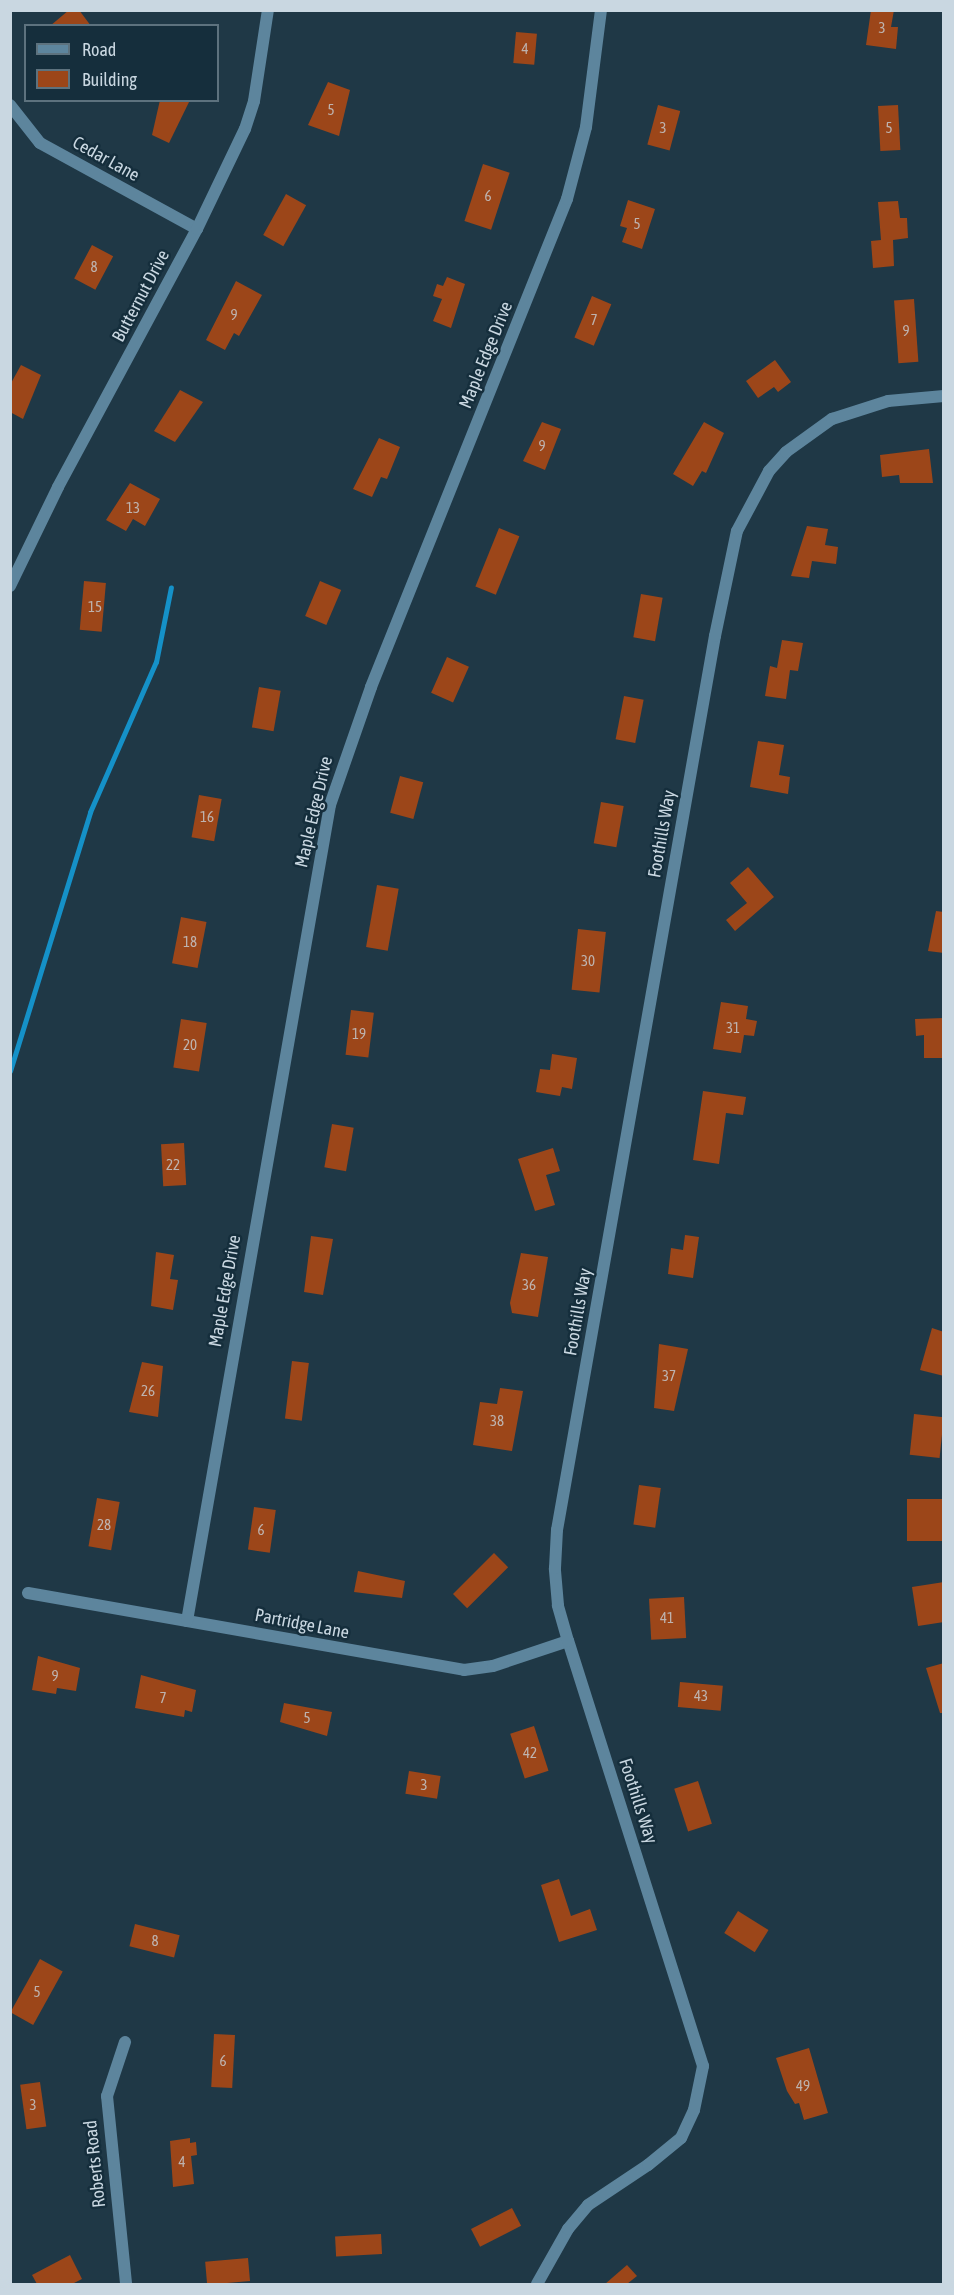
<!DOCTYPE html>
<style>
body{margin:0}
#map{position:relative;width:954px;height:2295px;overflow:hidden;background:#1f3846;font-family:"Asap Condensed",sans-serif}
div>[style]{position:absolute}
[style*='--x']{left:calc(var(--x)*1px);top:calc(var(--y)*1px);width:calc(var(--w)*1px);rotate:calc(var(--a)*1deg)}
.stream>*{height:5px;margin:-2.5px;padding:0 2.5px;transform-origin:2.5px;border-radius:2.5px;background:#1591c8}
.building>*{inset:0;background:#9c4619;transform-origin:0 0}
.street>*{height:12px;margin:-6px;padding:0 6px;transform-origin:6px;border-radius:6px;background:#5d859d}
span{translate:-50% -50%;white-space:nowrap;text-align:center;line-height:1.15;-webkit-text-stroke:5px #152e3c;paint-order:stroke}
.number-label{font-size:15px;color:#beb3af}
.number-label span{-webkit-text-stroke-width:0}
.street-label{font-size:18px;color:#c9d7e1}
.frame{position:absolute;inset:0;border:12px solid #c9d7e1;pointer-events:none}
.legend{position:absolute;left:24px;top:24px;width:195px;height:78px;box-sizing:border-box;background:#152e3c;border:2px solid #5d727e;margin:0;padding:8px 10px;list-style:none;font-size:18px;color:#c9d7e1}
.legend li{display:flex;align-items:center;gap:12px;height:30px}
.legend b{width:30px;border:2px solid #5d727e}
</style>
<div id="map">
<div class="stream">
<div style="--x:10;--y:1071;--w:271;--a:-72.8"></div>
<div style="--x:90;--y:812;--w:164;--a:-66.3"></div>
<div style="--x:156;--y:662;--w:76;--a:-78.7"></div>
</div>
<div class="building">
<div style="clip-path:polygon(69px 10px,79px 10px,91px 26px,50px 26px)"></div>
<div style="clip-path:polygon(871px 10px,894px 10px,891px 27px,898px 27px,896px 49px,866px 45px)"></div>
<div style="left:516px;top:32px;width:21px;height:31px;rotate:5deg"></div>
<div style="clip-path:polygon(328px 82px,350px 90px,339px 136px,308px 125px)"></div>
<div style="clip-path:polygon(160px 100px,190px 100px,169px 143px,152px 135px)"></div>
<div style="left:658px;top:105px;width:23px;height:41px;rotate:15deg"></div>
<div style="left:898px;top:105px;width:45px;height:20px;rotate:87deg"></div>
<div style="left:483px;top:164px;width:28px;height:60px;rotate:18deg"></div>
<div style="left:286px;top:194px;width:23px;height:47px;rotate:29deg"></div>
<div style="clip-path:polygon(628px 200px,655px 209px,642px 249px,622px 242px,627px 228px,620px 226px)"></div>
<div style="clip-path:polygon(898px 201px,900px 218px,907px 218px,908px 238px,893px 240px,894px 266px,873px 268px,871px 241px,881px 240px,878px 202px)"></div>
<div style="left:92px;top:245px;width:24px;height:38px;rotate:28deg"></div>
<div style="clip-path:polygon(447px 277px,465px 284px,451px 328px,433px 321px,442px 299px,433px 296px,437px 284px,443px 286px)"></div>
<div style="clip-path:polygon(236px 281px,262px 295px,239px 336px,234px 333px,225px 350px,206px 340px)"></div>
<div style="left:592px;top:296px;width:21px;height:45px;rotate:23deg"></div>
<div style="left:914px;top:299px;width:63px;height:20px;rotate:86deg"></div>
<div style="clip-path:polygon(775px 360px,791px 382px,778px 392px,774px 387px,758px 398px,746px 381px)"></div>
<div style="clip-path:polygon(21px 365px,41px 375px,23px 419px,10px 412px,10px 385px)"></div>
<div style="clip-path:polygon(180px 390px,203px 402px,175px 442px,154px 431px)"></div>
<div style="clip-path:polygon(542px 422px,561px 429px,545px 470px,523px 461px)"></div>
<div style="clip-path:polygon(704px 422px,724px 433px,706px 473px,702px 471px,693px 486px,673px 474px)"></div>
<div style="clip-path:polygon(379px 438px,400px 447px,387px 479px,381px 477px,372px 497px,353px 489px)"></div>
<div style="clip-path:polygon(929px 449px,933px 483px,900px 483px,899px 475px,882px 477px,880px 455px)"></div>
<div style="clip-path:polygon(130px 483px,160px 499px,145px 526px,133px 519px,126px 531px,106px 520px)"></div>
<div style="clip-path:polygon(807px 526px,828px 529px,825px 545px,838px 547px,836px 564px,812px 561px,809px 578px,791px 576px)"></div>
<div style="left:499px;top:528px;width:22px;height:63px;rotate:22deg"></div>
<div style="left:84px;top:581px;width:22px;height:49px;rotate:5deg"></div>
<div style="left:320px;top:581px;width:23px;height:38px;rotate:23deg"></div>
<div style="left:641px;top:594px;width:22px;height:44px;rotate:10deg"></div>
<div style="clip-path:polygon(782px 640px,803px 643px,798px 671px,790px 670px,786px 699px,765px 696px,770px 666px,777px 668px)"></div>
<div style="left:447px;top:657px;width:24px;height:39px;rotate:24deg"></div>
<div style="left:259px;top:687px;width:22px;height:41px;rotate:10deg"></div>
<div style="left:624px;top:696px;width:20px;height:44px;rotate:11deg"></div>
<div style="clip-path:polygon(758px 741px,784px 745px,779px 775px,790px 777px,788px 794px,750px 787px)"></div>
<div style="left:400px;top:776px;width:24px;height:38px;rotate:15deg"></div>
<div style="left:199px;top:795px;width:23px;height:43px;rotate:10deg"></div>
<div style="left:601px;top:802px;width:23px;height:42px;rotate:10deg"></div>
<div style="clip-path:polygon(748px 867px,774px 897px,735px 931px,726px 920px,747px 903px,730px 883px)"></div>
<div style="left:377px;top:885px;width:22px;height:63px;rotate:10deg"></div>
<div style="clip-path:polygon(936px 911px,944px 912px,944px 953px,928px 951px)"></div>
<div style="left:181px;top:917px;width:26px;height:47px;rotate:11deg"></div>
<div style="left:578px;top:929px;width:28px;height:61px;rotate:6deg"></div>
<div style="clip-path:polygon(721px 1002px,748px 1006px,746px 1019px,757px 1021px,754px 1036px,744px 1035px,741px 1053px,713px 1049px)"></div>
<div style="left:351px;top:1010px;width:23px;height:45px;rotate:7deg"></div>
<div style="clip-path:polygon(944px 1018px,944px 1058px,924px 1058px,924px 1035px,916px 1036px,915px 1019px)"></div>
<div style="left:181px;top:1019px;width:26px;height:49px;rotate:9deg"></div>
<div style="clip-path:polygon(552px 1054px,577px 1058px,572px 1089px,562px 1087px,560px 1096px,536px 1092px,540px 1069px,550px 1070px)"></div>
<div style="clip-path:polygon(703px 1091px,746px 1097px,743px 1115px,726px 1113px,719px 1164px,693px 1160px)"></div>
<div style="left:332px;top:1124px;width:22px;height:44px;rotate:10deg"></div>
<div style="left:184px;top:1143px;width:42px;height:23px;rotate:87deg"></div>
<div style="clip-path:polygon(553px 1148px,560px 1171px,546px 1175px,555px 1205px,535px 1211px,518px 1159px)"></div>
<div style="clip-path:polygon(685px 1235px,699px 1237px,693px 1278px,668px 1274px,671px 1248px,683px 1250px)"></div>
<div style="clip-path:polygon(311px 1236px,333px 1239px,323px 1295px,304px 1292px)"></div>
<div style="clip-path:polygon(156px 1252px,174px 1255px,170px 1279px,178px 1280px,173px 1310px,151px 1306px)"></div>
<div style="clip-path:polygon(521px 1253px,548px 1257px,538px 1317px,512px 1313px,510px 1303px)"></div>
<div style="clip-path:polygon(932px 1328px,944px 1332px,944px 1376px,920px 1370px)"></div>
<div style="clip-path:polygon(659px 1344px,688px 1349px,674px 1411px,654px 1408px)"></div>
<div style="left:292px;top:1361px;width:17px;height:58px;rotate:7deg"></div>
<div style="clip-path:polygon(142px 1362px,163px 1366px,158px 1417px,129px 1412px)"></div>
<div style="clip-path:polygon(500px 1388px,523px 1391px,512px 1451px,473px 1445px,480px 1402px,497px 1404px)"></div>
<div style="left:914px;top:1414px;width:30px;height:41px;rotate:6deg"></div>
<div style="left:639px;top:1485px;width:22px;height:40px;rotate:8deg"></div>
<div style="left:97px;top:1498px;width:23px;height:49px;rotate:10deg"></div>
<div style="left:907px;top:1499px;width:37px;height:42px"></div>
<div style="left:254px;top:1507px;width:22px;height:43px;rotate:8deg"></div>
<div style="left:494px;top:1553px;width:20px;height:58px;rotate:45deg"></div>
<div style="clip-path:polygon(358px 1571px,405px 1581px,402px 1598px,354px 1592px)"></div>
<div style="clip-path:polygon(944px 1582px,944px 1622px,918px 1626px,912px 1587px)"></div>
<div style="left:684px;top:1597px;width:41px;height:35px;rotate:87deg"></div>
<div style="clip-path:polygon(38px 1656px,80px 1668px,76px 1691px,57px 1688px,56px 1694px,32px 1690px)"></div>
<div style="clip-path:polygon(944px 1663px,944px 1713px,940px 1713px,926px 1668px)"></div>
<div style="clip-path:polygon(141px 1675px,196px 1690px,192px 1712px,185px 1710px,184px 1717px,135px 1708px)"></div>
<div style="left:680px;top:1682px;width:43px;height:25px;rotate:5deg"></div>
<div style="clip-path:polygon(284px 1703px,332px 1712px,327px 1736px,280px 1722px)"></div>
<div style="left:534px;top:1726px;width:47px;height:25px;rotate:72deg"></div>
<div style="left:409px;top:1771px;width:32px;height:23px;rotate:9deg"></div>
<div style="left:698px;top:1781px;width:45px;height:25px;rotate:72deg"></div>
<div style="clip-path:polygon(559px 1879px,571px 1916px,590px 1909px,597px 1930px,559px 1942px,541px 1885px)"></div>
<div style="left:738px;top:1911px;width:36px;height:26px;rotate:32deg"></div>
<div style="left:135px;top:1924px;width:46px;height:23px;rotate:14deg"></div>
<div style="left:40px;top:1959px;width:26px;height:61px;rotate:29deg"></div>
<div style="left:214px;top:2034px;width:21px;height:53px;rotate:3deg"></div>
<div style="clip-path:polygon(809px 2048px,828px 2113px,804px 2120px,799px 2103px,795px 2104px,787px 2091px,776px 2058px)"></div>
<div style="left:40px;top:2082px;width:45px;height:20px;rotate:82deg"></div>
<div style="clip-path:polygon(190px 2138px,190px 2143px,196px 2142px,197px 2155px,191px 2156px,194px 2184px,173px 2187px,170px 2141px)"></div>
<div style="left:512px;top:2208px;width:20px;height:46px;rotate:63deg"></div>
<div style="left:381px;top:2234px;width:20px;height:46px;rotate:87deg"></div>
<div style="clip-path:polygon(70px 2255px,82px 2279px,72px 2284px,37px 2284px,32px 2275px)"></div>
<div style="left:248px;top:2258px;width:23px;height:43px;rotate:85deg"></div>
<div style="clip-path:polygon(627px 2265px,637px 2276px,627px 2284px,605px 2284px)"></div>
</div>
<div class="street">
<div style="--x:10;--y:105;--w:48;--a:51.7"></div>
<div style="--x:40;--y:143;--w:179;--a:28.7"></div>
<div style="--x:10;--y:586;--w:110;--a:-64.1"></div>
<div style="--x:58;--y:487;--w:293;--a:-61.7"></div>
<div style="--x:197;--y:229;--w:111;--a:-64.4"></div>
<div style="--x:245;--y:129;--w:29;--a:-72"></div>
<div style="--x:254;--y:101;--w:92;--a:-81.3"></div>
<div style="--x:28;--y:1593;--w:443;--a:10"></div>
<div style="--x:464;--y:1670;--w:29;--a:-8"></div>
<div style="--x:493;--y:1666;--w:79;--a:-18.4"></div>
<div style="--x:187;--y:1621;--w:828;--a:-80.06"></div>
<div style="--x:330;--y:805;--w:125;--a:-70.8"></div>
<div style="--x:371;--y:687;--w:526;--a:-68.12"></div>
<div style="--x:567;--y:199;--w:74;--a:-75.2"></div>
<div style="--x:586;--y:127;--w:118;--a:-82.7"></div>
<div style="--x:125;--y:2042;--w:57;--a:108.4"></div>
<div style="--x:107;--y:2096;--w:189;--a:84.2"></div>
<div style="--x:537;--y:2284;--w:63;--a:-60.6"></div>
<div style="--x:568;--y:2229;--w:31;--a:-50"></div>
<div style="--x:588;--y:2205;--w:72;--a:-33.7"></div>
<div style="--x:648;--y:2165;--w:43;--a:-39.3"></div>
<div style="--x:681;--y:2138;--w:31;--a:-65"></div>
<div style="--x:694;--y:2110;--w:45;--a:-78.4"></div>
<div style="--x:703;--y:2066;--w:446;--a:-107.6"></div>
<div style="--x:568;--y:1641;--w:37;--a:-106"></div>
<div style="--x:558;--y:1605;--w:37;--a:-95"></div>
<div style="--x:555;--y:1568;--w:38;--a:-87"></div>
<div style="--x:557;--y:1530;--w:908;--a:-79.98"></div>
<div style="--x:715;--y:636;--w:107;--a:-78.2"></div>
<div style="--x:737;--y:531;--w:68;--a:-61.9"></div>
<div style="--x:769;--y:471;--w:25;--a:-48"></div>
<div style="--x:786;--y:452;--w:57;--a:-35.7"></div>
<div style="--x:832;--y:419;--w:59;--a:-17.8"></div>
<div style="--x:888;--y:401;--w:56;--a:-5.1"></div>
</div>
<div class="number-label">
<span style="left:882px;top:28px">3</span>
<span style="left:525px;top:49px">4</span>
<span style="left:331px;top:110px">5</span>
<span style="left:663px;top:128px">3</span>
<span style="left:889px;top:128px">5</span>
<span style="left:488px;top:196px">6</span>
<span style="left:637px;top:224px">5</span>
<span style="left:94px;top:267px">8</span>
<span style="left:234px;top:315px">9</span>
<span style="left:594px;top:320px">7</span>
<span style="left:906px;top:331px">9</span>
<span style="left:542px;top:446px">9</span>
<span style="left:133px;top:508px">13</span>
<span style="left:95px;top:607px">15</span>
<span style="left:207px;top:817px">16</span>
<span style="left:190px;top:942px">18</span>
<span style="left:588px;top:961px">30</span>
<span style="left:733px;top:1028px">31</span>
<span style="left:359px;top:1034px">19</span>
<span style="left:190px;top:1045px">20</span>
<span style="left:173px;top:1165px">22</span>
<span style="left:529px;top:1285px">36</span>
<span style="left:669px;top:1376px">37</span>
<span style="left:148px;top:1391px">26</span>
<span style="left:497px;top:1421px">38</span>
<span style="left:104px;top:1525px">28</span>
<span style="left:261px;top:1530px">6</span>
<span style="left:667px;top:1618px">41</span>
<span style="left:55px;top:1676px">9</span>
<span style="left:701px;top:1696px">43</span>
<span style="left:163px;top:1698px">7</span>
<span style="left:307px;top:1718px">5</span>
<span style="left:530px;top:1753px">42</span>
<span style="left:424px;top:1785px">3</span>
<span style="left:155px;top:1941px">8</span>
<span style="left:37px;top:1992px">5</span>
<span style="left:223px;top:2061px">6</span>
<span style="left:803px;top:2086px">49</span>
<span style="left:33px;top:2105px">3</span>
<span style="left:182px;top:2162px">4</span>
</div>
<div class="street-label">
<span style="left:106px;top:159px;rotate:29deg">Cedar Lane</span>
<span style="left:141px;top:296px;rotate:-62deg">Butternut Drive</span>
<span style="left:486px;top:355px;rotate:-68deg">Maple Edge Drive</span>
<span style="left:314px;top:812px;rotate:-77deg">Maple Edge Drive</span>
<span style="left:662px;top:834px;rotate:-80deg">Foothills Way</span>
<span style="left:225px;top:1291px;rotate:-80deg">Maple Edge Drive</span>
<span style="left:578px;top:1312px;rotate:-80deg">Foothills Way</span>
<span style="left:302px;top:1624px;rotate:11deg">Partridge Lane</span>
<span style="left:638px;top:1801px;rotate:72deg">Foothills Way</span>
<span style="left:95px;top:2164px;rotate:-96deg">Roberts Road</span>
</div>
<div class="frame"></div>
<ul class="legend">
<li><b style="height:8px;background:#5d859d"></b>Road</li>
<li><b style="height:16px;background:#9c4619"></b>Building</li>
</ul>
</div>
